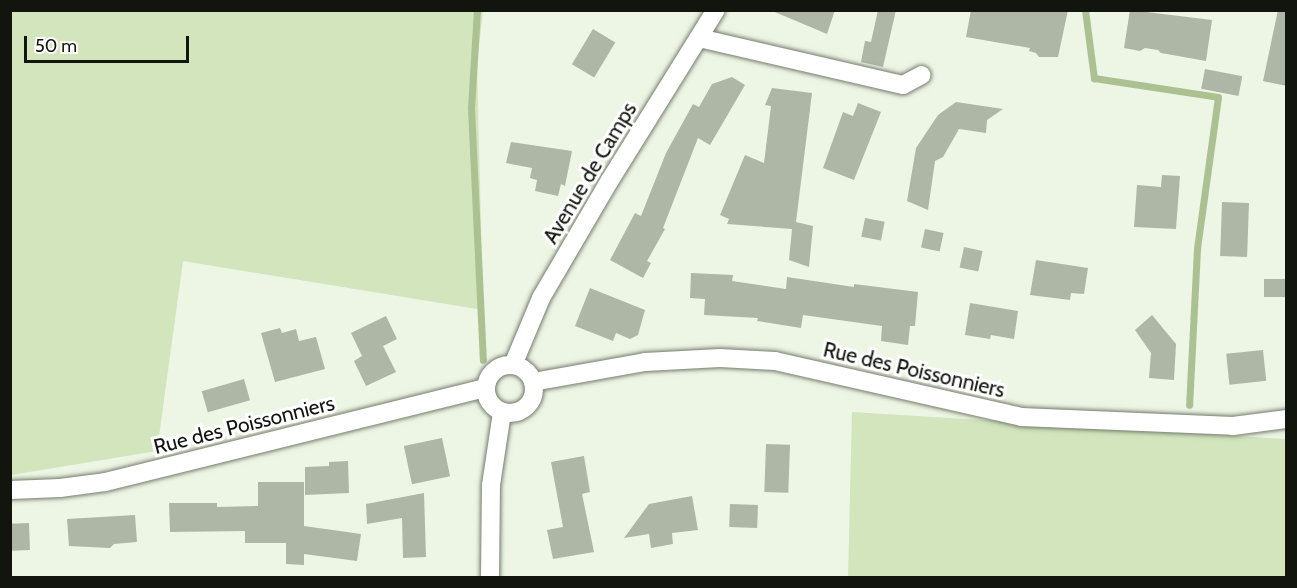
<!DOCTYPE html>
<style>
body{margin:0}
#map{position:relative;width:1297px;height:588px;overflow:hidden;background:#edf5e4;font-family:Cabin,sans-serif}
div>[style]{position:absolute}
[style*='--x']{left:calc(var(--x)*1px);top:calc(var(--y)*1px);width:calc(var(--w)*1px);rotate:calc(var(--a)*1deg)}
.green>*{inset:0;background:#d2e5bc}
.stream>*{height:7px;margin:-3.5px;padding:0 3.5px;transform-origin:3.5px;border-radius:3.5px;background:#acc192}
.building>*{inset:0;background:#aeb6a6;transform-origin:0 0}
.roads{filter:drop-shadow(0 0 2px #757c6d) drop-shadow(0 0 2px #757c6d)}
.minor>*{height:18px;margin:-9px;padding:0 9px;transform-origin:9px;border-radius:9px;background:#fff}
.minor>.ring{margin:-9px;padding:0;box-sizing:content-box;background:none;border:18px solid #fff;border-radius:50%}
span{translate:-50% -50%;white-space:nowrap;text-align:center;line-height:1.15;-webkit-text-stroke:6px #fff;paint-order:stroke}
.street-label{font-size:21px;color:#12140e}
.frame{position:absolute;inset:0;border:12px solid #12140e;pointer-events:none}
.scale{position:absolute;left:24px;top:36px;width:165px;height:27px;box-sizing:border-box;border:3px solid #12140e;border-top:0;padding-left:8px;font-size:18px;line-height:21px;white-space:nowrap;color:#12140e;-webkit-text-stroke:4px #fff;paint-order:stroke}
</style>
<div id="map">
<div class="green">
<div style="clip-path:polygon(11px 10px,483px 11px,477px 63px,483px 310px,183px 261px,157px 451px,11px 475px)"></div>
<div style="clip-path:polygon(852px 412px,1286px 439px,1286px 577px,848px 578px)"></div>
</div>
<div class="stream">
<div style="--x:477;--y:10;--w:98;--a:93.5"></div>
<div style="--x:471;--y:108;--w:252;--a:87.3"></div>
<div style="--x:1085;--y:10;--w:69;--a:82.5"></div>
<div style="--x:1094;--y:78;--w:125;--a:8.7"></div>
<div style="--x:1218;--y:97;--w:153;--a:97.9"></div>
<div style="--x:1197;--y:249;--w:156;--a:92.9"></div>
</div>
<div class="building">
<div style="clip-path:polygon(770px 10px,835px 10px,827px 34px)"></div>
<div style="clip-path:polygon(878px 10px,896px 10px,883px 67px,861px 62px,865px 41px,871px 42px)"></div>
<div style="clip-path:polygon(971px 10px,1068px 10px,1058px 57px,1039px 57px,1036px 53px,1029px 51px,1030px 48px,966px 37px)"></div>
<div style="clip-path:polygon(1130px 10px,1212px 20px,1206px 61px,1161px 53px,1158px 50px,1145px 48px,1140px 51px,1124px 48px)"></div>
<div style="clip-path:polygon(1278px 10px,1287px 11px,1287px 86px,1263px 81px)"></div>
<div style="left:593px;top:29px;width:26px;height:41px;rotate:31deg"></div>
<div style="left:1205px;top:69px;width:38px;height:20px;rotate:11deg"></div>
<div style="clip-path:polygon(732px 77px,745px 85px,710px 145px,698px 138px,663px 228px,665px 229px,647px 261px,651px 263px,643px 278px,610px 260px,635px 213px,641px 216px,666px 153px,693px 104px,699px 107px,712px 84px)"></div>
<div style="clip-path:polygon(772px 88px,812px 93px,796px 222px,813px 226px,809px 267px,789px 260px,792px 229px,727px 224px,729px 219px,720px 215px,745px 155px,764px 163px,771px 106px,765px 105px)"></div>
<div style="clip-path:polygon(956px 102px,1003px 109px,987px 120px,986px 133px,959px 129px,943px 157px,935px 161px,928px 210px,907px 201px,916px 148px,938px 115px)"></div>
<div style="clip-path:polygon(858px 103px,881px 112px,854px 180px,823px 168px,843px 112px,853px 116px)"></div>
<div style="clip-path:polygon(511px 142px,572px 151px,565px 186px,561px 184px,558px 196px,535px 191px,537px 180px,530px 178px,532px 168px,506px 163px)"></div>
<div style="clip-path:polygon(1162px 175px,1180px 176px,1176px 229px,1134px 227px,1137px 185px,1161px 187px)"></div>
<div style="left:1222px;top:202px;width:27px;height:54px;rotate:2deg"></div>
<div style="left:865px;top:218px;width:20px;height:19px;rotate:11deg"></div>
<div style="left:925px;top:229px;width:19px;height:19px;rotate:12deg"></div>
<div style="left:964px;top:247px;width:19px;height:21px;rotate:12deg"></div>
<div style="clip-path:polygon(1036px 260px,1088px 268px,1084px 294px,1071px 293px,1070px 300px,1030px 295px)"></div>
<div style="clip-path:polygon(691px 273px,733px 275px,732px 281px,786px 289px,787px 277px,854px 287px,854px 284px,918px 292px,915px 326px,910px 326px,908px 345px,881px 341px,882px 326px,803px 315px,801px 328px,757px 321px,758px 318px,704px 315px,705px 299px,690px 298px)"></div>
<div style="left:1287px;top:279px;width:18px;height:23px;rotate:90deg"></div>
<div style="clip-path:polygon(590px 288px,645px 310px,638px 335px,630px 339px,616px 333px,613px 341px,575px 326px)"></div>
<div style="clip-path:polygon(970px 303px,1018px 311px,1014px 339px,991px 335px,990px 339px,965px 335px)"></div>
<div style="clip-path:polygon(1152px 315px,1176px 344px,1174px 380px,1149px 378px,1151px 353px,1135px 330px)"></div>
<div style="clip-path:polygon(386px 316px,397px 339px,383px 346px,396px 372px,366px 386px,354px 361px,362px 356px,351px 333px)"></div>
<div style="clip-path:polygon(280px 328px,282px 333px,296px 329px,299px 341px,316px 337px,325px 369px,275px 382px,261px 333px)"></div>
<div style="left:1263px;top:350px;width:31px;height:37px;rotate:84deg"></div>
<div style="left:244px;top:379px;width:22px;height:44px;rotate:74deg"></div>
<div style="left:442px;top:438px;width:39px;height:39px;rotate:78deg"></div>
<div style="left:766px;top:444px;width:24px;height:48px;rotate:2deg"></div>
<div style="clip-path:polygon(584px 456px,590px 492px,582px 494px,594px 552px,553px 559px,547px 530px,563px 527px,551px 462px)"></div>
<div style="clip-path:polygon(348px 461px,349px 493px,305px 495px,305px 467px,329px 466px,329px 462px)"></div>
<div style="clip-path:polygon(258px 482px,304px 482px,304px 526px,361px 534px,357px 561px,304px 554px,304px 565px,286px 564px,286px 543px,245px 543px,245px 531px,170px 532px,169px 503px,217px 503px,217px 507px,258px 506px)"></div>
<div style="clip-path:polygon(424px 493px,426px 557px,403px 558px,402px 518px,367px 524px,366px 504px)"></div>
<div style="clip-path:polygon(692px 496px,698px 530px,672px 533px,673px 544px,651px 548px,649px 534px,624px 538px,649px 504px)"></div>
<div style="left:730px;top:504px;width:28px;height:23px;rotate:2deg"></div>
<div style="clip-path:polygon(135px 515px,137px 542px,114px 544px,110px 548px,69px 546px,67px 519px)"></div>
<div style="left:29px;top:523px;width:27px;height:19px;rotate:88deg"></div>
</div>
<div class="roads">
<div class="minor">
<div style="--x:699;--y:38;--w:209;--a:13"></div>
<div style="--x:903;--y:85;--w:21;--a:-28"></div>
<div style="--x:513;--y:365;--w:73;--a:-67.3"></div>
<div style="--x:541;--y:298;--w:137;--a:-59.7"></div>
<div style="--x:610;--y:180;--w:200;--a:-58.1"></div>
<div class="ring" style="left:486px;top:365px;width:30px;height:30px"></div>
<div style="--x:533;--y:382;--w:114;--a:-10.1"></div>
<div style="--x:645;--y:362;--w:75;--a:-3.1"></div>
<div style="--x:720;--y:358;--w:55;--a:3.1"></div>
<div style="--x:775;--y:361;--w:252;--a:12.8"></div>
<div style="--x:1021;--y:417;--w:212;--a:2.4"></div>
<div style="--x:1233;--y:426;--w:53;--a:-7.5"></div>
<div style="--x:10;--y:490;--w:50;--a:-2.3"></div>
<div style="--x:60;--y:488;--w:45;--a:-7.6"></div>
<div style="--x:105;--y:482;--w:391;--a:-13.9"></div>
<div style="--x:490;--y:578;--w:93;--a:-89.4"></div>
<div style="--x:491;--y:485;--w:74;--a:-81.4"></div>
</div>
</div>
<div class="street-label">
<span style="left:590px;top:173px;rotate:-59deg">Avenue de Camps</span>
<span style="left:914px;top:370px;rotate:13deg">Rue des Poissonniers</span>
<span style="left:244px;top:425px;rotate:-14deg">Rue des Poissonniers</span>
</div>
<div class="frame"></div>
<div class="scale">50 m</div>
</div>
